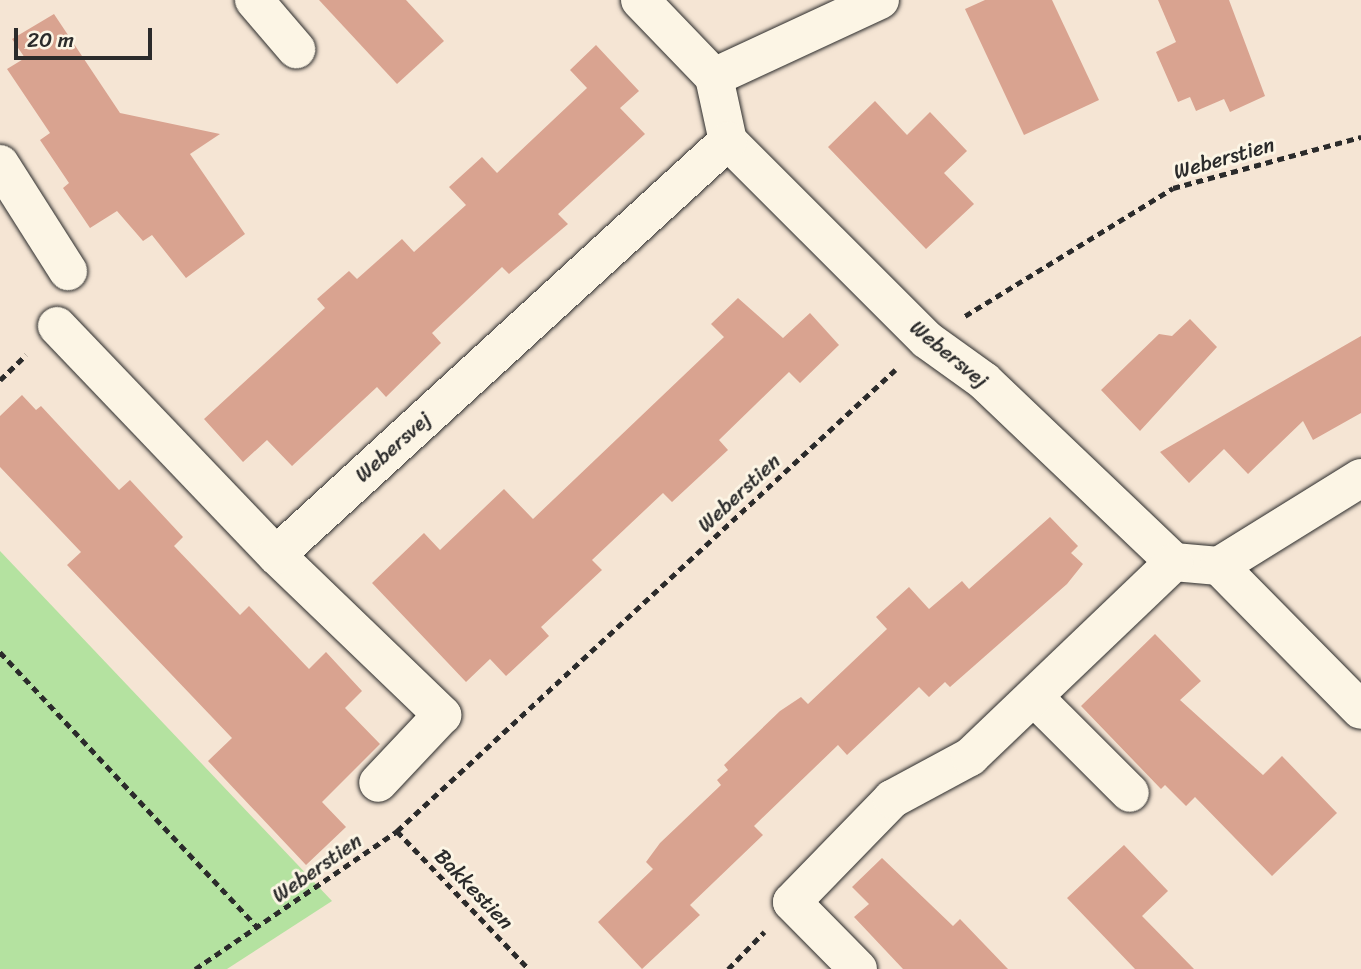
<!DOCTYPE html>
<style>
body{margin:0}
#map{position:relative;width:1361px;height:969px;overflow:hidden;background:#f5e5d4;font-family:Sriracha,sans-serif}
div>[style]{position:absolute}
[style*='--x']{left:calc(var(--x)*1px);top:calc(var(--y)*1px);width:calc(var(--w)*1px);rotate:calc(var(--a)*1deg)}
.green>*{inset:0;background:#b4e2a0}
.building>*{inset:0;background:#d9a390}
.path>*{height:4.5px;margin-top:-2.25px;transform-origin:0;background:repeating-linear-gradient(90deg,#2b2b2b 0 7px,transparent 0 12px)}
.roads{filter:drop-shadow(0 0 2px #2b2b2b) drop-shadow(0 0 2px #2b2b2b)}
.minor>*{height:38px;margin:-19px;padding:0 19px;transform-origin:19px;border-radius:19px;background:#fcf5e5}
span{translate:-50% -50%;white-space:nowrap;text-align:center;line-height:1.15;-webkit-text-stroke:6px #fcf5e5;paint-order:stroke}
.street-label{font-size:21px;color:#2b2b2b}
.scale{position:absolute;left:14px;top:28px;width:138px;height:32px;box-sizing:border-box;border:4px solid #2b2b2b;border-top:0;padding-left:9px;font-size:21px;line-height:24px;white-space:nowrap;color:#2b2b2b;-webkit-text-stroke:5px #fcf5e5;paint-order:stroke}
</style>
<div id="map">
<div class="green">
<div style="clip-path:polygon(0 551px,332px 901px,227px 969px,0 969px)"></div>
</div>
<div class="building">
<div style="clip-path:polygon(319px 0,406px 0,444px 41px,397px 84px)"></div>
<div style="clip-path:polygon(985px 0,1052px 0,1099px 100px,1024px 135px,965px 9px)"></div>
<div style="clip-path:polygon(1158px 0,1229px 0,1265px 96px,1230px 112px,1224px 99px,1196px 111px,1190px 97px,1178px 102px,1156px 52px,1176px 42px)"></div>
<div style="clip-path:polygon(54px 14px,120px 113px,220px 134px,190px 154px,245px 234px,186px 278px,152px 235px,143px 241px,117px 211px,90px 228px,63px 188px,69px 183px,40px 140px,50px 133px,7px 69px,25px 58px,12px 39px)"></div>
<div style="clip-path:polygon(596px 45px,639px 91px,620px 108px,645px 134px,558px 214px,568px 224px,509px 274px,502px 267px,432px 333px,441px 343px,386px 397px,377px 387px,292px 466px,267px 440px,243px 462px,204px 419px,325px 308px,317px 299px,349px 271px,357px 279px,402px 239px,414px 252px,466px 205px,449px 187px,482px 157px,497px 173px,587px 88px,570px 70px)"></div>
<div style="clip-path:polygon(875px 101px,907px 135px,930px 112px,967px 151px,944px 173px,974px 204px,926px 249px,828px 147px)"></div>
<div style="clip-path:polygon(738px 298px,783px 338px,810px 313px,839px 345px,800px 383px,789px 372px,719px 440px,728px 450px,672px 502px,663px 493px,592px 560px,602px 570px,541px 627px,549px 636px,506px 676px,490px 659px,466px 682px,372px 583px,424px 533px,440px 550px,504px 489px,533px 519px,724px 337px,711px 324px)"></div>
<div style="clip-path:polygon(1190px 319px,1217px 347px,1140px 431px,1101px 390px,1159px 334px,1172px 336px)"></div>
<div style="clip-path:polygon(1361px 336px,1361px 413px,1313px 440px,1303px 421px,1248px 474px,1224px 449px,1189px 483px,1160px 452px)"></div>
<div style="clip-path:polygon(22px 395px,36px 410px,41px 406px,119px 490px,130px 480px,183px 537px,174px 546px,240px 615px,249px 606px,309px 669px,326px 652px,362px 691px,345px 708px,380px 744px,322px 802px,346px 827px,306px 865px,208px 761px,232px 738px,67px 565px,81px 552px,0 467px,0 416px)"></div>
<div style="clip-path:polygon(1050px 517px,1078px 546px,1071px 553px,1083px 564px,1067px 584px,950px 687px,945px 682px,929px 697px,919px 687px,847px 755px,838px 745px,754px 826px,763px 835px,690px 905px,700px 915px,642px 969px,598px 922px,653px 869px,646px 862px,660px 843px,721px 785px,717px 780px,728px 770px,724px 765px,780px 711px,801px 697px,808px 704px,887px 629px,876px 617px,909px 587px,929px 609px,962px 581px,969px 589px)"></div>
<div style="clip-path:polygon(1155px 634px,1201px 681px,1180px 700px,1263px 775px,1282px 756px,1337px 813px,1272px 876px,1195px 797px,1186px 806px,1165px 785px,1161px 789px,1081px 706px)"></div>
<div style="clip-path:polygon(1124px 845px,1168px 891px,1142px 916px,1194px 969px,1135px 969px,1067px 898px)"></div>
<div style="clip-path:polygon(882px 858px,953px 926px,960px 919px,1008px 969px,903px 969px,854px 917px,869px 904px,852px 887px)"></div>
</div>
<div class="path">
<div style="--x:965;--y:316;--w:244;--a:-31.6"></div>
<div style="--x:1173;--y:188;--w:195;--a:-15.2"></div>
<div style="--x:0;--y:380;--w:36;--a:-44"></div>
<div style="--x:0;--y:652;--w:378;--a:46.9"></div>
<div style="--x:397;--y:831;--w:191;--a:46.3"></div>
<div style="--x:195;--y:969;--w:245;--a:-34.3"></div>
<div style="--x:397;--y:831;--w:679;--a:-42.79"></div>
<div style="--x:728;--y:969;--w:52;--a:-45.8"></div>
</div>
<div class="roads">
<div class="minor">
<div style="--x:254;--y:0;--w:65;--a:49.4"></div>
<div style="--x:640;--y:0;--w:107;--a:46.1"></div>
<div style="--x:714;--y:77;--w:66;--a:77.7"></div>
<div style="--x:728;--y:141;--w:281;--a:45"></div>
<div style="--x:927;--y:340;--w:70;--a:35.7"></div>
<div style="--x:984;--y:381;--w:262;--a:43.6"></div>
<div style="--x:1174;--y:562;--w:45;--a:5.1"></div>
<div style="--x:1219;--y:566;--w:202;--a:45.4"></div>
<div style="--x:714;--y:77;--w:183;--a:-24.9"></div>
<div style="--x:0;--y:164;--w:127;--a:57.6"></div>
<div style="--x:57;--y:326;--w:317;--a:46.3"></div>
<div style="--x:276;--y:555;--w:231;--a:43.9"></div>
<div style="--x:442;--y:715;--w:93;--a:133.3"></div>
<div style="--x:276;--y:555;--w:613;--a:-42.49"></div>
<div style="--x:1219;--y:566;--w:167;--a:-31.8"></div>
<div style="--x:1035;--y:698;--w:134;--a:45"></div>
<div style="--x:858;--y:969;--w:94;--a:-134.6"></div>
<div style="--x:792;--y:902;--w:144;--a:-45.8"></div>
<div style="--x:892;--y:799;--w:89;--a:-28.3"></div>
<div style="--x:970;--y:757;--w:282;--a:-43.7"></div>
</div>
</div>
<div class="street-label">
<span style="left:1224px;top:158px;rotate:-16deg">Weberstien</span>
<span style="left:949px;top:354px;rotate:39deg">Webersvej</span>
<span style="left:393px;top:447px;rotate:-42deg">Webersvej</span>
<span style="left:739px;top:493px;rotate:-43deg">Weberstien</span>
<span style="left:317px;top:868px;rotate:-35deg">Weberstien</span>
<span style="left:474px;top:889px;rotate:46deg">Bakkestien</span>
</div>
<div class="scale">20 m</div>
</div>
